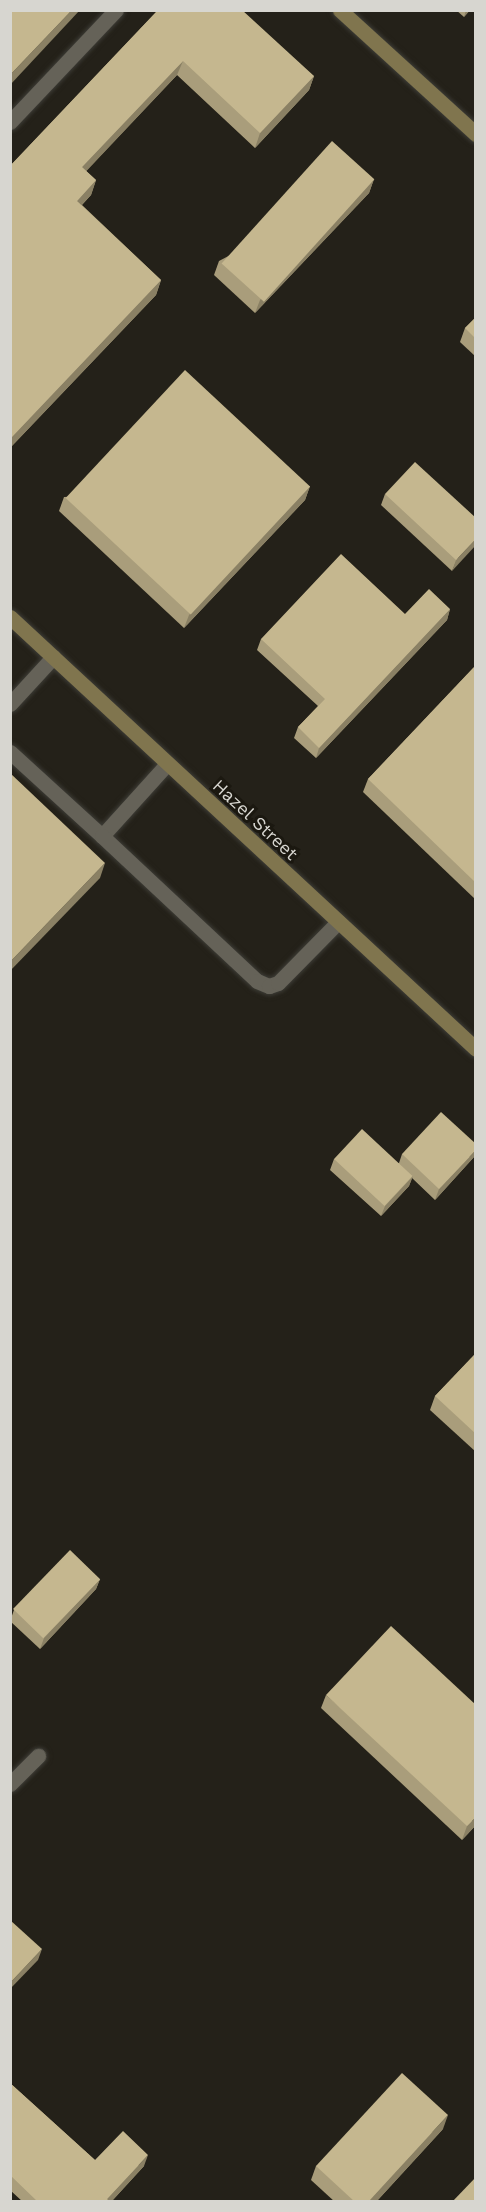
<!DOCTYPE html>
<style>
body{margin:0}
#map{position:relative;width:486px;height:2212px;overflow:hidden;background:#242119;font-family:"Work Sans",sans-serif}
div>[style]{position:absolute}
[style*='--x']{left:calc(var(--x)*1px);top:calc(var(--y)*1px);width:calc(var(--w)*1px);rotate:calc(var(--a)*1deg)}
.roads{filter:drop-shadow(0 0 2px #3d3c36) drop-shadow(0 0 2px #3d3c36)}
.lane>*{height:15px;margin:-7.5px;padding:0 7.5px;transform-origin:7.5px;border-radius:7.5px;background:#656258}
.street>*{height:15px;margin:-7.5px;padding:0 7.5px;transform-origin:7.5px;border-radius:7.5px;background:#656258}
.secondary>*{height:15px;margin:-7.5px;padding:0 7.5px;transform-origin:7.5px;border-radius:7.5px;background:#80754e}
.wall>*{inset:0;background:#a99d7b}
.shaded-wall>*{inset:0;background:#8a8064}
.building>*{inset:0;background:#c5b78f;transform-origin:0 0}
span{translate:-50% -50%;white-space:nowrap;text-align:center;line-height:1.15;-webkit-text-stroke:6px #1b1810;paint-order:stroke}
.street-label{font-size:18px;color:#d7d6d0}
.frame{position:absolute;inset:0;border:12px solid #d7d6d0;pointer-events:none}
</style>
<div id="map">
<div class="roads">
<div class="lane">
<div style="--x:10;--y:122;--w:154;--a:-46.6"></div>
<div style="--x:10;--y:704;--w:64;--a:-47.5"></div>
<div style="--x:10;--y:752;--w:125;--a:42.4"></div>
<div style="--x:167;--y:764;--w:97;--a:132.1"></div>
<div style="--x:102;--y:836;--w:212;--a:43.1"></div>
<div style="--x:257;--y:981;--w:13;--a:23"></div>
<div style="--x:269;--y:986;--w:9;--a:-18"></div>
<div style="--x:278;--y:983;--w:86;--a:-45.5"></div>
</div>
<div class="street">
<div style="--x:10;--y:1784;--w:40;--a:-45"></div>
</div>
<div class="secondary">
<div style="--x:340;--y:10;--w:184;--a:42.4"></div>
<div style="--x:10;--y:617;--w:635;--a:42.83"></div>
</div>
</div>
<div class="wall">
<div style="clip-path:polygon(158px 10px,314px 76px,309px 90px,255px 148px,177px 75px,86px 171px,96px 180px,91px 195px,82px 205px,161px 280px,156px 295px,10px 448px,10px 166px)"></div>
<div style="clip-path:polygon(456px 10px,470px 10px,464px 17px)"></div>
<div style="clip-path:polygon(374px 179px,369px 193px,255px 313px,214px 275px,219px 261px)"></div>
<div style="clip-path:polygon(476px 317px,476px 357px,460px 342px,465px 328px)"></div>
<div style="clip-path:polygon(310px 486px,305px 500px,184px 628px,59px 511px,64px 497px)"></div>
<div style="clip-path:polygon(385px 494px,476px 518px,452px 571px,381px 505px)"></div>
<div style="clip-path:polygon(450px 609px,447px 620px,316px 758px,294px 738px,298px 727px,318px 706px,257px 650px,261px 639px,405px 614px)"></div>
<div style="clip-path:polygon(476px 665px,476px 900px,363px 792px,368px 779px)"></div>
<div style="clip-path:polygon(402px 1154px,474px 1157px,435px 1200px,412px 1178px,409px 1186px,381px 1216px,330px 1170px,334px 1159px,399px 1163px)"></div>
<div style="clip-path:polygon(476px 1353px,476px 1452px,430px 1410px,435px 1396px)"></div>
<div style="clip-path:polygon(100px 1579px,96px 1589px,40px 1649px,10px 1621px,14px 1610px)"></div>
<div style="clip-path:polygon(326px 1695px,476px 1825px,462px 1840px,321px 1708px)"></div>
<div style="clip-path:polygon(10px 2083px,95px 2160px,144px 2166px,111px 2202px,23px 2202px,10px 2190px)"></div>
<div style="clip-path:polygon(443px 2129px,376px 2202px,335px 2202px,311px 2180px,316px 2166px)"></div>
</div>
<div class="shaded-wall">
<div style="clip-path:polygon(72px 10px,80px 10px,10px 85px,10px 75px)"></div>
<div style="clip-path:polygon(466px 10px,470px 10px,464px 17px)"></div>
<div style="clip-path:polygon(183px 61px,177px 75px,77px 181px,82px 167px)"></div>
<div style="clip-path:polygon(314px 76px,309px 90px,255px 148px,260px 133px)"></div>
<div style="clip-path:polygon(374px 179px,369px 193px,255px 313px,260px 300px)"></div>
<div style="clip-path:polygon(96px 180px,91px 195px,72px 215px,77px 201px)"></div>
<div style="clip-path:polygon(161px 280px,156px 295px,10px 448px,10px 439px)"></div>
<div style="clip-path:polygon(310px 486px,305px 500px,184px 628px,189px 615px)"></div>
<div style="clip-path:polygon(476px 539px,476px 545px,452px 571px,456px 560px)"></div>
<div style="clip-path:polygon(450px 609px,447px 620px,316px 758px,319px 748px)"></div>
<div style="clip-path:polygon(105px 863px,100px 878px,10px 971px,10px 962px)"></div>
<div style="clip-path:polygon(476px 1150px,474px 1157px,435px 1200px,439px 1189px)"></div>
<div style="clip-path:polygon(413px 1176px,409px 1186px,381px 1216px,385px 1206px)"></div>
<div style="clip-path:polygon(100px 1579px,96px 1589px,40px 1649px,44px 1638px)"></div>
<div style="clip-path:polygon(476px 1817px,476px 1825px,462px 1840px,467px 1826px)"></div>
<div style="clip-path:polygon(42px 1949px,38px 1960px,10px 1989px,10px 1983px)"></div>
<div style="clip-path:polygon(448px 2115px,443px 2129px,376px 2202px,368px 2202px)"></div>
<div style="clip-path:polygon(148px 2155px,144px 2166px,111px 2202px,106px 2202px,107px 2199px)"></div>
</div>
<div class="building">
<div style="clip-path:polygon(10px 10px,72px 10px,10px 75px)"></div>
<div style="clip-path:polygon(158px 10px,242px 10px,314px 76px,260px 133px,183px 61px,82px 167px,96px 180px,77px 201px,161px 280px,10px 439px,10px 166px)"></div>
<div style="left:332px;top:141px;width:57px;height:165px;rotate:42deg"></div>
<div style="clip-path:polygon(476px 317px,476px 339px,465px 328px)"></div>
<div style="left:185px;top:370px;width:171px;height:175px;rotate:43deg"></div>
<div style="clip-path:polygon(415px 462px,476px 518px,476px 539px,456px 560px,385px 494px)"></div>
<div style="clip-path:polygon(341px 554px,405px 614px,429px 589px,450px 609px,319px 748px,298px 727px,325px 699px,261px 639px)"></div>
<div style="clip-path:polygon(476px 665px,476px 883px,368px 779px)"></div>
<div style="clip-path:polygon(10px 773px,105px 863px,10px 962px)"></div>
<div style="clip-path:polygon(441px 1112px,476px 1144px,476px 1150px,439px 1189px,402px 1154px)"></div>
<div style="left:362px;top:1129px;width:69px;height:41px;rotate:43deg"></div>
<div style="clip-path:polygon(476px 1353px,476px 1434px,435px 1396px)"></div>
<div style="left:70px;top:1550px;width:42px;height:82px;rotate:44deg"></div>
<div style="clip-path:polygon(391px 1626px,476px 1705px,476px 1817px,467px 1826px,326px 1695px)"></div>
<div style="clip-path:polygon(10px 1920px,42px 1949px,10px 1983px)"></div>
<div style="clip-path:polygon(402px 2073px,448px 2115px,368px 2202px,355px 2202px,316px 2166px)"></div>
<div style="clip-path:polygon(10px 2083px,95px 2160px,123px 2131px,148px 2155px,107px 2199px,110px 2202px,38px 2202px,10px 2175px)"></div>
<div style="clip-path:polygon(476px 2177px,476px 2202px,452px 2202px)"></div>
</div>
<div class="street-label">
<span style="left:255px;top:820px;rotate:43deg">Hazel Street</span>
</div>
<div class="frame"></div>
</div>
